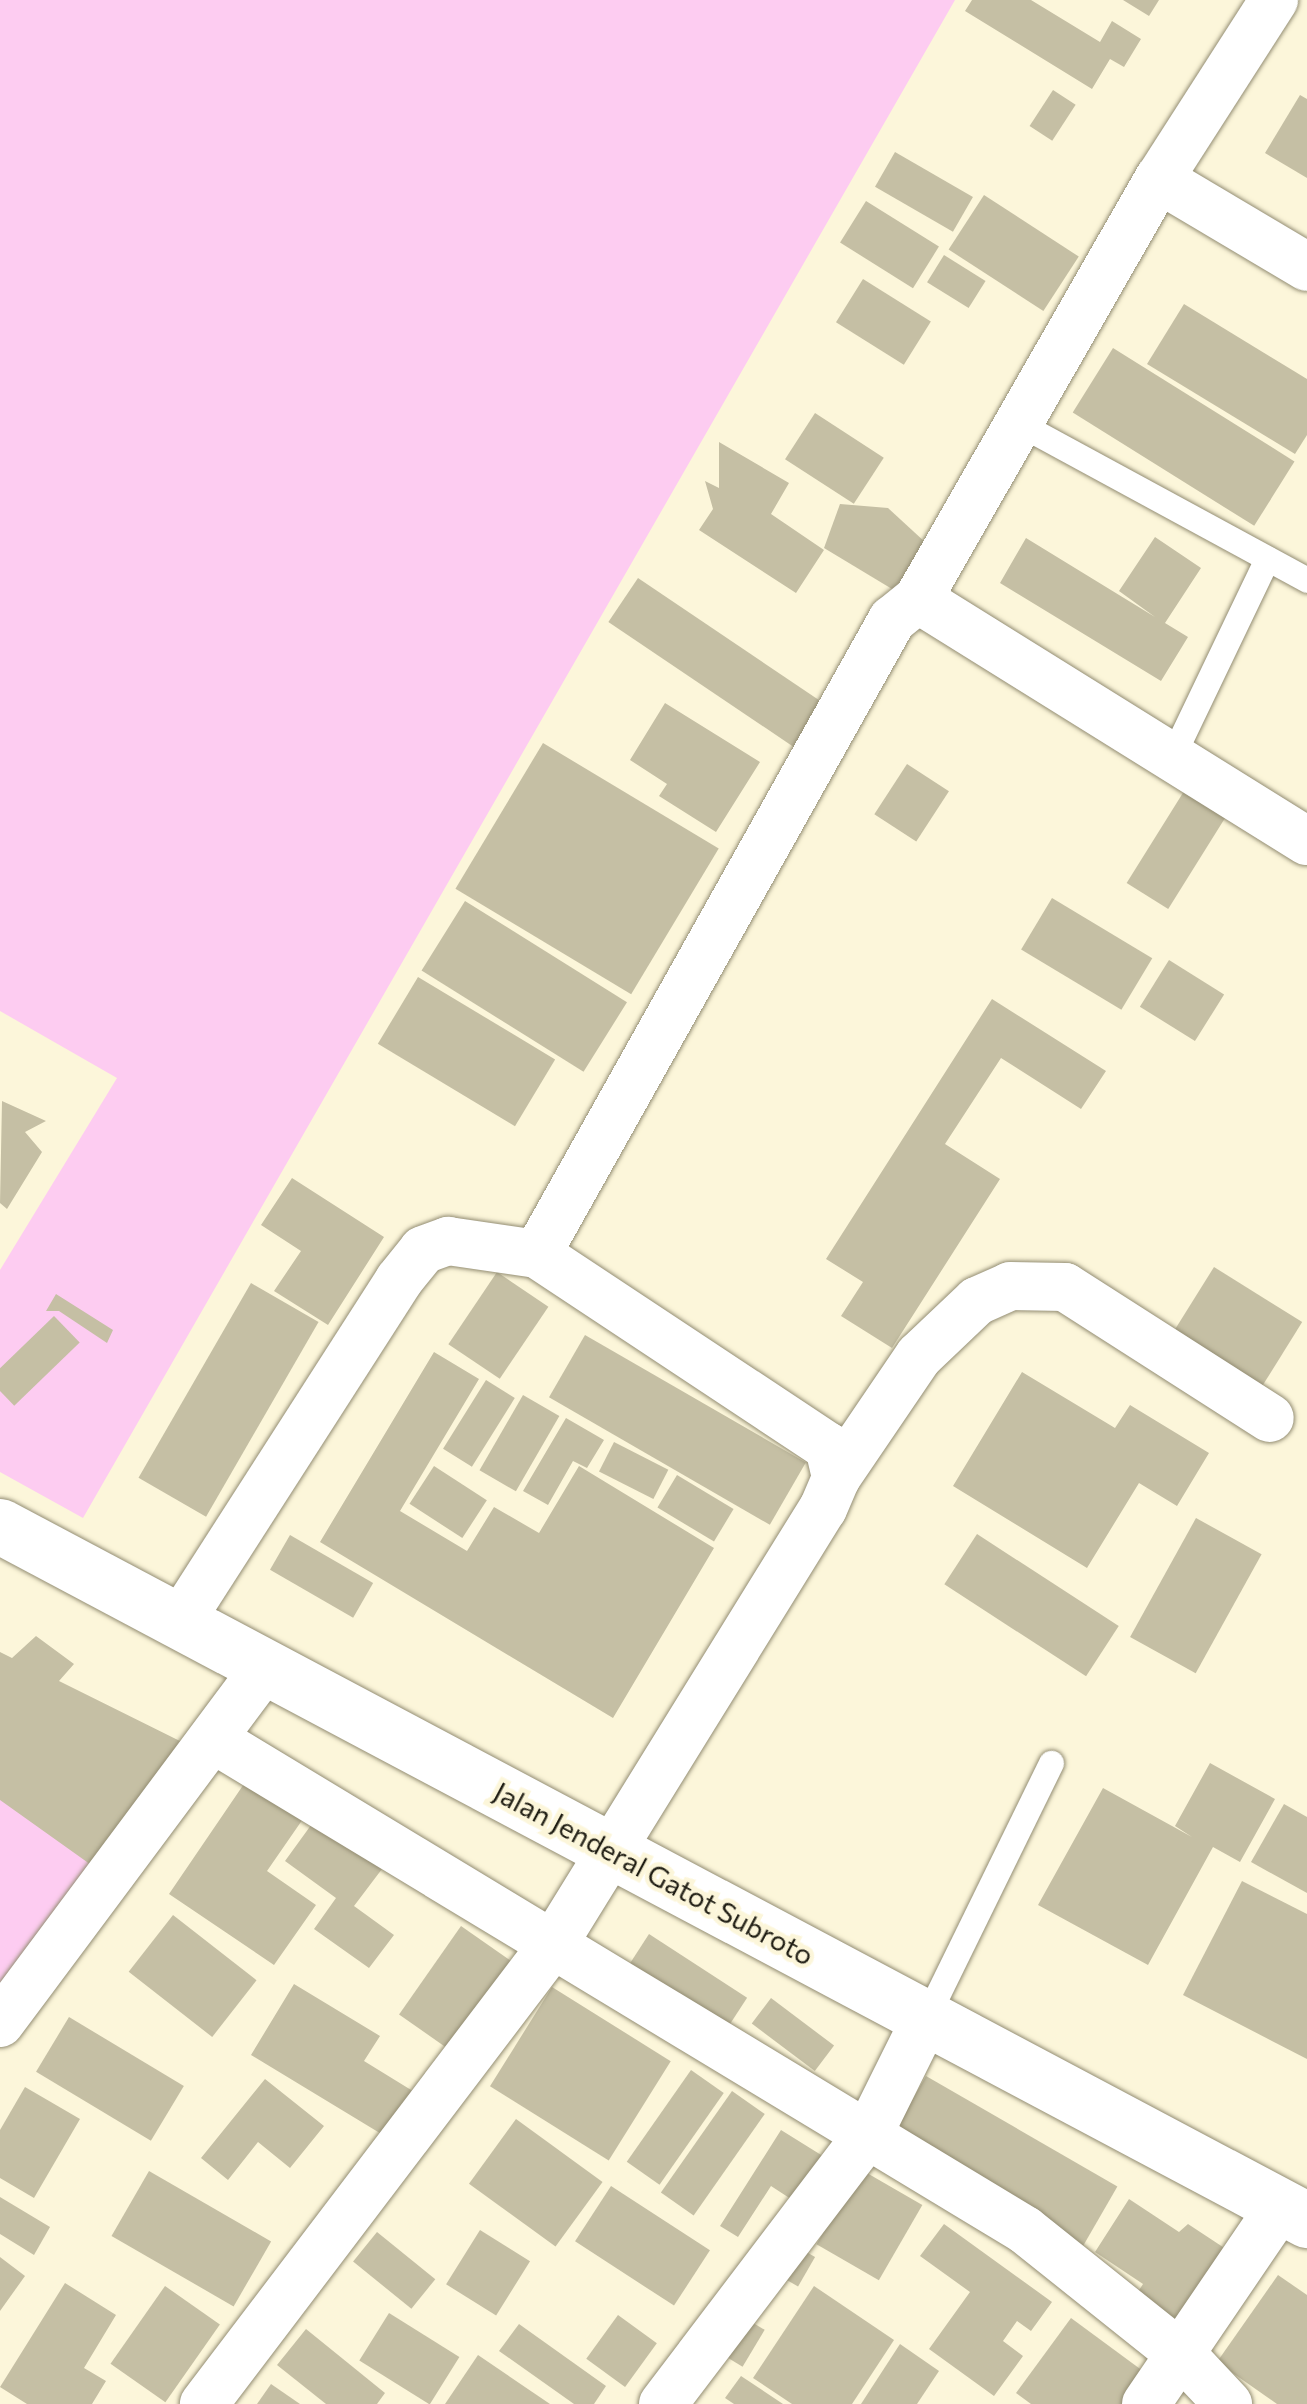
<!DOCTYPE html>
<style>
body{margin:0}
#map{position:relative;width:1307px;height:2404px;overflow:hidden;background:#fcf6da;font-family:Commissioner,sans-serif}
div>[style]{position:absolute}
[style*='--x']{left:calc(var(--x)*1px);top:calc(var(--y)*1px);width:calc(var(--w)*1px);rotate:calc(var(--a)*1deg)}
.green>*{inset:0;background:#fdccf1}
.building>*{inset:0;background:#c5bfa4;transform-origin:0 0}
.roads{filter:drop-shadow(0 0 2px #938d73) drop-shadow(0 0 2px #938d73)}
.service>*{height:25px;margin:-12.5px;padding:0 12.5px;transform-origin:12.5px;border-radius:12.5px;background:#fff}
.minor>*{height:48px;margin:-24px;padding:0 24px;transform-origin:24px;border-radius:24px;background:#fff}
.trunk>*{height:55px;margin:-27.5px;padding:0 27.5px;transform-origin:27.5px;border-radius:27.5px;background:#fff}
span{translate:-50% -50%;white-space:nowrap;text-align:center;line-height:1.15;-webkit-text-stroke:9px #fcf6da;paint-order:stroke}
.street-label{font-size:28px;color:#1f1d13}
</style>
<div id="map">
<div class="green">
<div style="clip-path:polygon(0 0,955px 0,83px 1518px,0 1472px,0 1270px,117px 1078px,0 1011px)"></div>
<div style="clip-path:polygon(0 1799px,116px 1876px,0 2023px)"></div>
</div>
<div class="building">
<div style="clip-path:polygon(972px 0,1031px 0,1100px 42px,1112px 21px,1141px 39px,1124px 67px,1110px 59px,1092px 89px,965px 11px)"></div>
<div style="clip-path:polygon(1123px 0,1159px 0,1149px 16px)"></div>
<div style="left:1053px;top:90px;width:27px;height:43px;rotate:33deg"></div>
<div style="clip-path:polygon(1300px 95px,1307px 99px,1307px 178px,1265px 153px)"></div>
<div style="left:895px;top:152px;width:90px;height:40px;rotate:30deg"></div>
<div style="left:984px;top:195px;width:113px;height:65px;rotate:33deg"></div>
<div style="left:866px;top:201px;width:86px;height:49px;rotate:32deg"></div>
<div style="left:944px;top:255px;width:49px;height:32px;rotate:32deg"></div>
<div style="left:863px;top:279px;width:80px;height:51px;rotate:32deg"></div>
<div style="clip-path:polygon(1184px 304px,1307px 379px,1307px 435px,1295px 454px,1147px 364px)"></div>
<div style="left:1113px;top:348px;width:214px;height:76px;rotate:32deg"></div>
<div style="left:815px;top:413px;width:82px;height:55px;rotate:33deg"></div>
<div style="clip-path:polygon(719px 442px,789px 483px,771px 514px,824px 550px,796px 593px,699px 530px,713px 509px,705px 481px,719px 488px)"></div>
<div style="clip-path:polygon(840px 504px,888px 508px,938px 554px,902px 595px,824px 548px)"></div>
<div style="clip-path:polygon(1155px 537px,1201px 568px,1165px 623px,1188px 637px,1161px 681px,1000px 583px,1026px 538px,1155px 617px,1119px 591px)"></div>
<div style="left:638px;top:578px;width:228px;height:53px;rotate:34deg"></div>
<div style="clip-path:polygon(665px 703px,760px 762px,716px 832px,659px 796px,667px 784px,630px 760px)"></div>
<div style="left:543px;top:743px;width:205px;height:170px;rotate:31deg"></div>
<div style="left:907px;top:764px;width:50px;height:60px;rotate:33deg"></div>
<div style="left:1186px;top:788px;width:49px;height:112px;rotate:32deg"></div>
<div style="left:1052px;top:898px;width:117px;height:60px;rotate:31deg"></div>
<div style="left:465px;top:901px;width:191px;height:82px;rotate:32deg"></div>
<div style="left:1169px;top:960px;width:65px;height:55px;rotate:32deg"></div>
<div style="left:418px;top:977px;width:160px;height:78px;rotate:31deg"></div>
<div style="clip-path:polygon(992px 999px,1106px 1071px,1081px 1109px,1001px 1058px,945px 1144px,1000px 1179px,892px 1348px,841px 1316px,863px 1282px,826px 1259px)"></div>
<div style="clip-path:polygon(2px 1101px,46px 1121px,25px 1132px,42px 1152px,7px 1209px,0 1203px)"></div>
<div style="clip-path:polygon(292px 1178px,384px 1237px,328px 1325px,274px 1291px,301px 1251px,261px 1225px)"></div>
<div style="left:1214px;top:1267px;width:104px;height:84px;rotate:32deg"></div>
<div style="left:497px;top:1272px;width:62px;height:87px;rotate:34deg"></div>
<div style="left:251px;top:1283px;width:78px;height:225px;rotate:30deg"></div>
<div style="clip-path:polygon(56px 1294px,113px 1330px,107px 1343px,59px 1311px,46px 1311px)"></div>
<div style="left:54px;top:1316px;width:37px;height:91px;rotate:46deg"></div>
<div style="left:585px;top:1335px;width:255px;height:72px;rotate:30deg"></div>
<div style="clip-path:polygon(434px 1352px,479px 1379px,400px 1511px,467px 1551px,494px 1507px,539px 1533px,579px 1466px,714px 1548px,613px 1718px,320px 1542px)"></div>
<div style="clip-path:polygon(1022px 1372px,1115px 1428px,1130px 1405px,1209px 1453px,1177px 1506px,1139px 1483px,1087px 1568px,953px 1486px)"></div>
<div style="left:486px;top:1380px;width:34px;height:81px;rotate:32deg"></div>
<div style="left:523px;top:1395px;width:42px;height:87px;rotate:30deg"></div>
<div style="clip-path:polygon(566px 1418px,604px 1440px,587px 1468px,573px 1461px,548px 1505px,523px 1491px)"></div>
<div style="left:614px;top:1442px;width:61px;height:33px;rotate:27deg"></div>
<div style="left:434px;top:1466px;width:63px;height:45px;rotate:33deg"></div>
<div style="left:677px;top:1475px;width:66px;height:38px;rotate:31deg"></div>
<div style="left:1196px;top:1518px;width:75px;height:136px;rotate:29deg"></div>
<div style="left:977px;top:1534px;width:169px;height:60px;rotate:33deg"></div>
<div style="left:290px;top:1535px;width:96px;height:40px;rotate:30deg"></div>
<div style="clip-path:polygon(36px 1636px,74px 1664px,59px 1681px,194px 1748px,94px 1867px,0 1800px,0 1652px,12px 1658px)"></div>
<div style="clip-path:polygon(1210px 1763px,1275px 1799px,1240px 1862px,1213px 1847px,1148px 1965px,1038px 1905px,1103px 1788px,1192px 1837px,1175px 1826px)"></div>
<div style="clip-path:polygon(248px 1778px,305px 1816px,267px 1871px,316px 1905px,274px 1965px,169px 1894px)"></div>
<div style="clip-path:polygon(1284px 1804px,1307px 1817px,1307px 1893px,1251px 1862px)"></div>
<div style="clip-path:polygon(314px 1821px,382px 1869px,354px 1906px,394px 1935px,369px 1968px,314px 1929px,336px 1898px,285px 1861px)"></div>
<div style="clip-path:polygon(1242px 1881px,1307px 1914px,1307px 2059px,1183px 1995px)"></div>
<div style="left:173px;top:1915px;width:106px;height:72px;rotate:38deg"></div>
<div style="left:461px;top:1926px;width:64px;height:108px;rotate:35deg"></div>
<div style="left:649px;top:1934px;width:117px;height:41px;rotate:33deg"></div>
<div style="clip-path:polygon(294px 1984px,380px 2036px,364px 2061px,416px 2093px,388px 2138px,251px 2055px)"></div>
<div style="left:552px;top:1987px;width:140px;height:117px;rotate:32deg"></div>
<div style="left:771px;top:1998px;width:79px;height:32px;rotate:37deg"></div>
<div style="left:69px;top:2017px;width:134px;height:64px;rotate:31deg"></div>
<div style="left:691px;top:2070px;width:40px;height:112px;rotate:35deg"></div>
<div style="left:926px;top:2076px;width:221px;height:69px;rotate:30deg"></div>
<div style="clip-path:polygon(265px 2079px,324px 2126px,290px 2168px,258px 2142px,228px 2180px,201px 2158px)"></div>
<div style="clip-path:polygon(25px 2087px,80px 2119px,34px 2198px,0 2178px,0 2130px)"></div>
<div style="left:732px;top:2091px;width:40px;height:124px;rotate:35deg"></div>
<div style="left:516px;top:2119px;width:107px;height:80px;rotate:36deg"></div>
<div style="clip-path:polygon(781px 2130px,826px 2158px,797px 2203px,771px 2186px,738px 2237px,720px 2226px)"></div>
<div style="left:860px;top:2169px;width:72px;height:87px;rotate:30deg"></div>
<div style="left:149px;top:2171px;width:141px;height:75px;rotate:30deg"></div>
<div style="left:611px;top:2186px;width:118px;height:66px;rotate:33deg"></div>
<div style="clip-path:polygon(0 2197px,50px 2227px,34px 2255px,0 2234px)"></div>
<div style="clip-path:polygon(1129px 2199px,1179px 2232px,1188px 2224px,1238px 2257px,1186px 2337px,1132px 2301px,1143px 2284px,1095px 2252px)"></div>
<div style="clip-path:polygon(944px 2224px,1052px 2302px,1031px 2331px,1017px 2321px,1003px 2341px,1023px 2356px,994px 2396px,929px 2349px,970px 2292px,920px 2256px)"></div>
<div style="left:480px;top:2230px;width:59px;height:64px;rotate:32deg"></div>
<div style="left:377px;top:2232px;width:75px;height:38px;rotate:39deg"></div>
<div style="left:796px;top:2246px;width:22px;height:34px;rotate:30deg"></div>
<div style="clip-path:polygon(0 2257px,25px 2276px,0 2311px)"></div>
<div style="clip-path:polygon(1278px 2275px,1307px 2295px,1307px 2404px,1277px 2404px,1217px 2362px)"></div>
<div style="clip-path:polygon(65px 2283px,116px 2315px,84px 2368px,106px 2381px,92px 2404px,27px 2404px,0 2387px)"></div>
<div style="left:165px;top:2286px;width:67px;height:95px;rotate:35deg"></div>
<div style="clip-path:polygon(814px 2286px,894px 2340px,852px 2404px,792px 2404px,753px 2378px)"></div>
<div style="left:389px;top:2313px;width:83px;height:56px;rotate:32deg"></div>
<div style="left:618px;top:2315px;width:48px;height:54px;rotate:36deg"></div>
<div style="left:745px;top:2318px;width:23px;height:43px;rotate:31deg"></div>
<div style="clip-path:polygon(1071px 2318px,1147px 2374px,1125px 2404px,1031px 2404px,1016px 2393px)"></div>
<div style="clip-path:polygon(519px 2324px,606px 2386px,594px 2404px,574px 2404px,499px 2351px)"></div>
<div style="clip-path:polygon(306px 2329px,385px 2393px,377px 2404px,326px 2404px,277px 2365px)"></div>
<div style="clip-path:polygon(900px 2344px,939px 2371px,917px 2404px,861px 2404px)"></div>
<div style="clip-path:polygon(478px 2355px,550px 2404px,445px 2404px)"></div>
<div style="clip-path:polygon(741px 2376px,783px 2404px,734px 2404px,725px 2398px)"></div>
<div style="clip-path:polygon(271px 2384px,300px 2404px,257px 2404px)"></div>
</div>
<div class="roads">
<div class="service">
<div style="--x:1020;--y:424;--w:327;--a:28.5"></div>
<div style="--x:1172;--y:757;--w:220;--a:-64.4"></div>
<div style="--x:927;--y:2016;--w:282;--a:-63.9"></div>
</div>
<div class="minor">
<div style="--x:1159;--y:179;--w:172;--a:30.7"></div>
<div style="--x:918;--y:599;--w:458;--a:31.9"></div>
<div style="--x:537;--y:1254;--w:727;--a:-60.75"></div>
<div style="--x:892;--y:620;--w:33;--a:-39"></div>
<div style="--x:918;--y:599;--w:484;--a:-60.2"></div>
<div style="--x:1159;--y:179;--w:213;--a:-57.3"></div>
<div style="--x:836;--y:1478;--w:148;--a:-55.8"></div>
<div style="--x:919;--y:1356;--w:80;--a:-43.5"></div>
<div style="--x:977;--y:1301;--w:36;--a:-24"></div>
<div style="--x:1010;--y:1286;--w:55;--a:1"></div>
<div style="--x:1065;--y:1287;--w:243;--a:32.6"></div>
<div style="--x:179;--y:1623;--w:407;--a:-57.3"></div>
<div style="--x:399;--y:1280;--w:38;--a:-51"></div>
<div style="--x:423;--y:1250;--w:27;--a:-20"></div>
<div style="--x:448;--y:1241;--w:90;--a:8.3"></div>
<div style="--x:537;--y:1254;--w:350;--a:33.5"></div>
<div style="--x:829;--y:1447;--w:32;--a:77"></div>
<div style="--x:836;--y:1478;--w:33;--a:113"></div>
<div style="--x:823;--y:1508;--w:511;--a:121.73"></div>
<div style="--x:554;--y:1943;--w:579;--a:127.21"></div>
<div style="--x:213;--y:1739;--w:949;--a:31.16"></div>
<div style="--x:1025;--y:2230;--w:202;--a:38.6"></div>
<div style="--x:1183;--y:2356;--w:66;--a:46.8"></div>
<div style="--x:0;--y:2023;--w:443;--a:-53.3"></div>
<div style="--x:663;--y:2404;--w:340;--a:-52.8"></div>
<div style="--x:869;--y:2133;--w:131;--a:-63.6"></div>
<div style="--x:1146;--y:2404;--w:240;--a:-55.8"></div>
</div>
<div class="trunk">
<div style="--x:0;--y:1526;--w:1480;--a:27.97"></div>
</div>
</div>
<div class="street-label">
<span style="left:654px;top:1873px;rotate:28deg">Jalan Jenderal Gatot Subroto</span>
</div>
</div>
